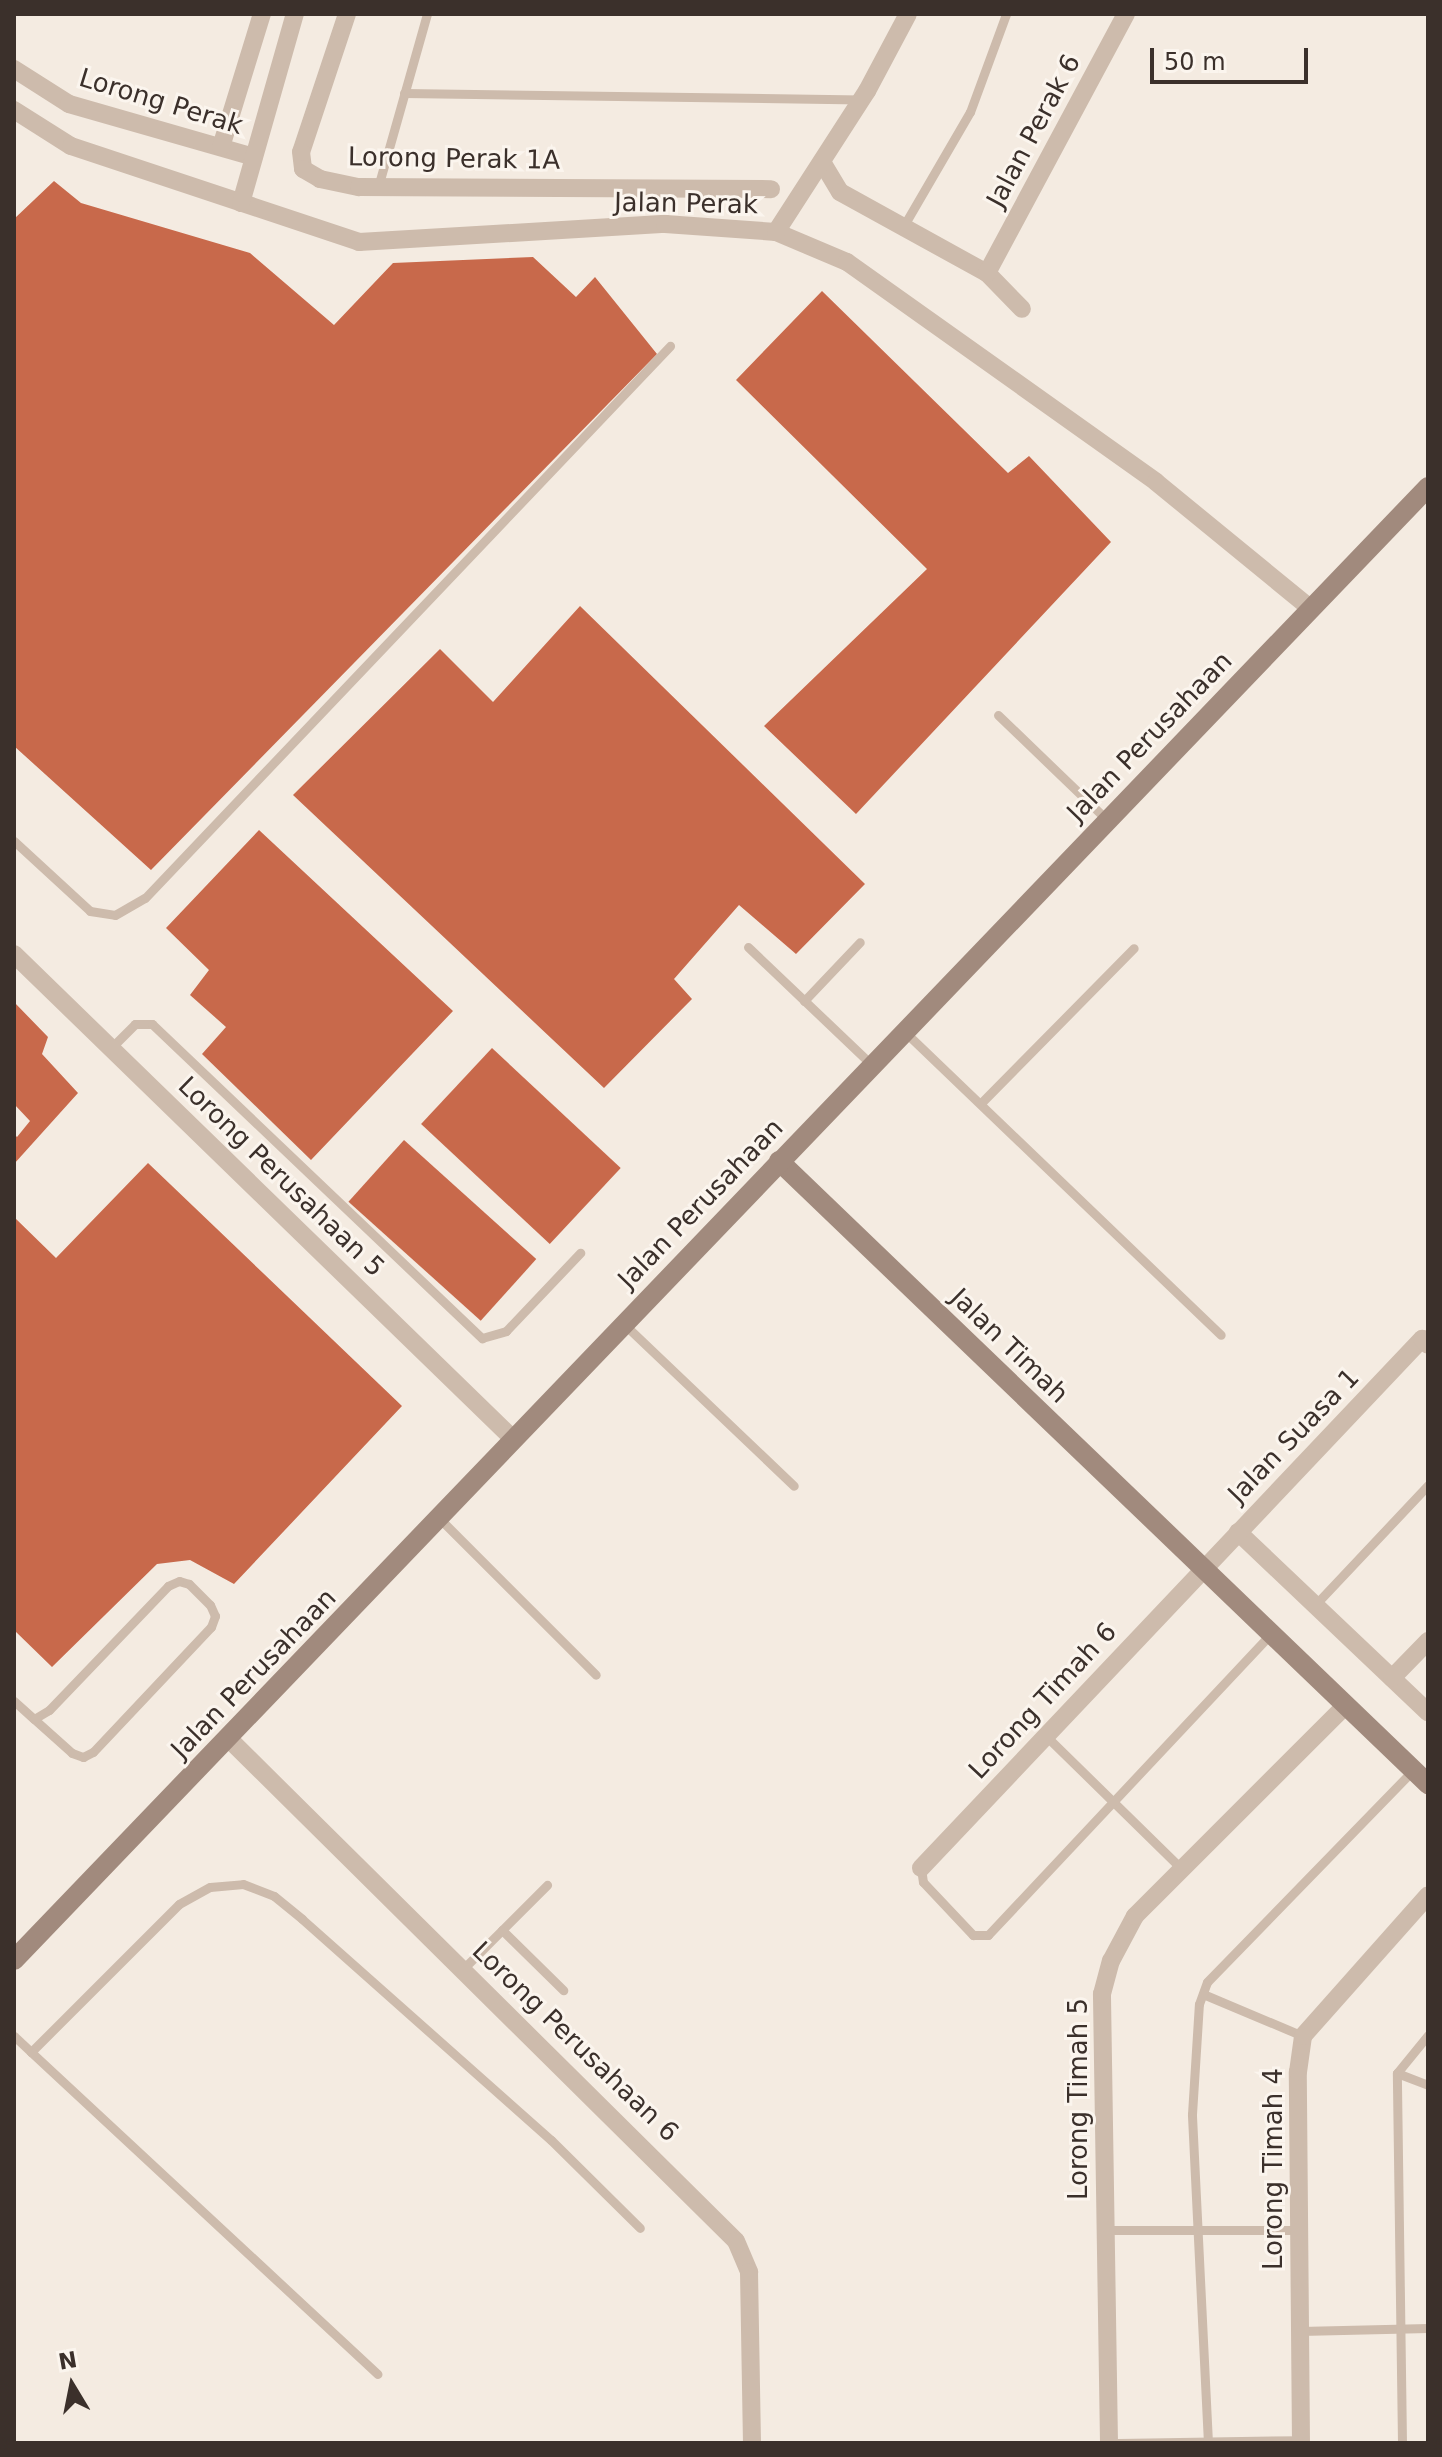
<!DOCTYPE html>
<style>
body{margin:0}
#map{position:relative;width:1442px;height:2457px;overflow:hidden;background:#f4ebe1;font-family:"DejaVu Sans",sans-serif}
div>[style]{position:absolute}
[style*='--x']{left:calc(var(--x)*1px);top:calc(var(--y)*1px);width:calc(var(--w)*1px);rotate:calc(var(--a)*1deg)}
.building>*{inset:0;background:#c8694b;transform-origin:0 0}
.lane>*{height:9px;margin:-4.5px;padding:0 4.5px;transform-origin:4.5px;border-radius:4.5px;background:#cdbbac}
.street>*{height:18px;margin:-9px;padding:0 9px;transform-origin:9px;border-radius:9px;background:#cdbbac}
.secondary>*{height:20px;margin:-10px;padding:0 10px;transform-origin:10px;border-radius:10px;background:#a18a7d}
span{translate:-50% -50%;white-space:nowrap;text-align:center;line-height:1.15;-webkit-text-stroke:6px #fbf5ee;paint-order:stroke}
.street-label{font-size:26px;color:#3b302b}
.frame{position:absolute;inset:0;border:16px solid #3b302b;pointer-events:none}
.north{position:absolute;left:32px;top:2345px;width:80px;height:80px;-webkit-text-stroke:6px #fbf5ee;paint-order:stroke;rotate:350deg;font-size:22px;font-weight:700;line-height:32px;text-align:center;color:#3b302b}
.north::after{content:'';display:block;margin:auto;width:28px;height:36px;background:#3b302b;clip-path:polygon(50% 0,100% 100%,50% 72%,0 100%)}
.scale{position:absolute;left:1150px;top:48px;width:158px;height:36px;box-sizing:border-box;border:4px solid #3b302b;border-top:0;padding-left:10px;font-size:24px;line-height:28px;white-space:nowrap;color:#3b302b;-webkit-text-stroke:6px #fbf5ee;paint-order:stroke}
</style>
<div id="map">
<div class="building">
<div style="clip-path:polygon(54px 181px,81px 203px,250px 253px,334px 325px,393px 263px,533px 257px,576px 297px,595px 277px,657px 354px,151px 870px,14px 746px,14px 219px)"></div>
<div style="clip-path:polygon(822px 291px,1008px 473px,1029px 456px,1111px 542px,856px 814px,764px 726px,927px 569px,736px 380px)"></div>
<div style="clip-path:polygon(580px 606px,865px 884px,796px 954px,739px 905px,674px 979px,692px 999px,604px 1088px,293px 795px,440px 649px,493px 702px)"></div>
<div style="clip-path:polygon(259px 830px,453px 1011px,311px 1160px,202px 1054px,226px 1027px,190px 995px,209px 970px,166px 928px)"></div>
<div style="clip-path:polygon(14px 1002px,48px 1037px,42px 1054px,78px 1093px,14px 1164px,14px 1134px,17px 1137px,30px 1121px,14px 1104px)"></div>
<div style="left:492px;top:1048px;width:176px;height:104px;rotate:43deg"></div>
<div style="left:404px;top:1140px;width:178px;height:83px;rotate:42deg"></div>
<div style="clip-path:polygon(148px 1163px,402px 1406px,234px 1584px,190px 1560px,157px 1564px,52px 1667px,14px 1630px,14px 1217px,56px 1258px)"></div>
</div>
<div class="lane">
<div style="--x:404;--y:93;--w:457;--a:0.8"></div>
<div style="--x:378;--y:187;--w:180;--a:-74.2"></div>
<div style="--x:903;--y:227;--w:133;--a:-59.8"></div>
<div style="--x:970;--y:112;--w:104;--a:-69.8"></div>
<div style="--x:998;--y:715;--w:150;--a:43.9"></div>
<div style="--x:14;--y:841;--w:103;--a:42.6"></div>
<div style="--x:90;--y:911;--w:25;--a:9"></div>
<div style="--x:115;--y:915;--w:34;--a:-30"></div>
<div style="--x:145;--y:898;--w:762;--a:-46.44"></div>
<div style="--x:748;--y:947;--w:170;--a:43.6"></div>
<div style="--x:804;--y:1001;--w:81;--a:-46.5"></div>
<div style="--x:906;--y:1033;--w:436;--a:43.8"></div>
<div style="--x:111;--y:1048;--w:34;--a:-45"></div>
<div style="--x:135;--y:1024;--w:17;--a:0"></div>
<div style="--x:152;--y:1024;--w:456;--a:43.6"></div>
<div style="--x:482;--y:1338;--w:25;--a:-16"></div>
<div style="--x:506;--y:1331;--w:108;--a:-46.5"></div>
<div style="--x:982;--y:1102;--w:216;--a:-45.4"></div>
<div style="--x:625;--y:1325;--w:233;--a:43.6"></div>
<div style="--x:438;--y:1517;--w:223;--a:45"></div>
<div style="--x:1315;--y:1605;--w:165;--a:-46.7"></div>
<div style="--x:14;--y:1701;--w:27;--a:42"></div>
<div style="--x:34;--y:1719;--w:51;--a:41.8"></div>
<div style="--x:72;--y:1753;--w:12;--a:20"></div>
<div style="--x:83;--y:1757;--w:11;--a:-27"></div>
<div style="--x:93;--y:1752;--w:172;--a:-46.7"></div>
<div style="--x:211;--y:1627;--w:12;--a:-70"></div>
<div style="--x:215;--y:1616;--w:12;--a:-114"></div>
<div style="--x:210;--y:1605;--w:30;--a:-135"></div>
<div style="--x:189;--y:1584;--w:10;--a:-163"></div>
<div style="--x:179;--y:1581;--w:12;--a:156"></div>
<div style="--x:168;--y:1586;--w:172;--a:133.8"></div>
<div style="--x:49;--y:1710;--w:17;--a:149"></div>
<div style="--x:1046;--y:1736;--w:190;--a:44.4"></div>
<div style="--x:921;--y:1868;--w:14;--a:82"></div>
<div style="--x:923;--y:1882;--w:73;--a:46.7"></div>
<div style="--x:973;--y:1935;--w:15;--a:0"></div>
<div style="--x:988;--y:1935;--w:413;--a:-46.8"></div>
<div style="--x:502;--y:1930;--w:86;--a:44.5"></div>
<div style="--x:463;--y:1969;--w:119;--a:-45"></div>
<div style="--x:1203;--y:1994;--w:108;--a:22.8"></div>
<div style="--x:14;--y:2036;--w:23;--a:43"></div>
<div style="--x:31;--y:2052;--w:209;--a:-45"></div>
<div style="--x:179;--y:1904;--w:35;--a:-29"></div>
<div style="--x:210;--y:1887;--w:33;--a:-5"></div>
<div style="--x:243;--y:1884;--w:33;--a:21"></div>
<div style="--x:274;--y:1896;--w:36;--a:39"></div>
<div style="--x:302;--y:1919;--w:333;--a:41.6"></div>
<div style="--x:551;--y:2140;--w:125;--a:44.7"></div>
<div style="--x:31;--y:2052;--w:473;--a:42.9"></div>
<div style="--x:1397;--y:2073;--w:33;--a:21"></div>
<div style="--x:1106;--y:2230;--w:194;--a:0"></div>
<div style="--x:1300;--y:2331;--w:128;--a:-1.3"></div>
<div style="--x:1118;--y:2443;--w:183;--a:-0.9"></div>
<div style="--x:1208;--y:2443;--w:329;--a:-92.8"></div>
<div style="--x:1192;--y:2114;--w:110;--a:-86.4"></div>
<div style="--x:1199;--y:2004;--w:23;--a:-70"></div>
<div style="--x:1207;--y:1982;--w:296;--a:-45.8"></div>
<div style="--x:1402;--y:2443;--w:370;--a:-90.8"></div>
<div style="--x:1397;--y:2073;--w:49;--a:-50.8"></div>
</div>
<div class="street">
<div style="--x:347;--y:14;--w:145;--a:108.4"></div>
<div style="--x:301;--y:152;--w:17;--a:83"></div>
<div style="--x:303;--y:169;--w:20;--a:30"></div>
<div style="--x:320;--y:179;--w:40;--a:12"></div>
<div style="--x:359;--y:187;--w:412;--a:0.3"></div>
<div style="--x:14;--y:69;--w:65;--a:32.5"></div>
<div style="--x:69;--y:104;--w:192;--a:16"></div>
<div style="--x:14;--y:110;--w:67;--a:32.3"></div>
<div style="--x:71;--y:146;--w:304;--a:18.4"></div>
<div style="--x:359;--y:242;--w:307;--a:-3.4"></div>
<div style="--x:665;--y:224;--w:111;--a:4.1"></div>
<div style="--x:776;--y:232;--w:77;--a:22.9"></div>
<div style="--x:847;--y:262;--w:379;--a:35.4"></div>
<div style="--x:1156;--y:482;--w:199;--a:39.3"></div>
<div style="--x:221;--y:147;--w:139;--a:-72.9"></div>
<div style="--x:822;--y:162;--w:35;--a:59"></div>
<div style="--x:840;--y:192;--w:168;--a:28.9"></div>
<div style="--x:987;--y:273;--w:50;--a:45.8"></div>
<div style="--x:241;--y:203;--w:197;--a:-74.1"></div>
<div style="--x:776;--y:232;--w:168;--a:-57.2"></div>
<div style="--x:867;--y:91;--w:87;--a:-62"></div>
<div style="--x:987;--y:273;--w:294;--a:-61.8"></div>
<div style="--x:14;--y:954;--w:694;--a:44.18"></div>
<div style="--x:1238;--y:1532;--w:262;--a:43.5"></div>
<div style="--x:1392;--y:1678;--w:52;--a:-45.8"></div>
<div style="--x:229;--y:1739;--w:713;--a:44.72"></div>
<div style="--x:736;--y:2241;--w:34;--a:67"></div>
<div style="--x:749;--y:2272;--w:171;--a:89"></div>
<div style="--x:921;--y:1868;--w:729;--a:-46.56"></div>
<div style="--x:1422;--y:1339;--w:8;--a:45"></div>
<div style="--x:1109;--y:2443;--w:449;--a:-90.9"></div>
<div style="--x:1102;--y:1994;--w:34;--a:-75"></div>
<div style="--x:1111;--y:1961;--w:51;--a:-61.9"></div>
<div style="--x:1135;--y:1916;--w:298;--a:-45"></div>
<div style="--x:1301;--y:2443;--w:371;--a:-90.5"></div>
<div style="--x:1298;--y:2072;--w:36;--a:-82"></div>
<div style="--x:1303;--y:2036;--w:188;--a:-48.4"></div>
</div>
<div class="secondary">
<div style="--x:779;--y:1161;--w:900;--a:43.83"></div>
<div style="--x:14;--y:1960;--w:2042;--a:-46.17"></div>
</div>
<div class="street-label">
<span style="left:161px;top:102px;rotate:17deg">Lorong Perak</span>
<span style="left:1034px;top:131px;rotate:-62deg">Jalan Perak 6</span>
<span style="left:454px;top:159px;rotate:1deg">Lorong Perak 1A</span>
<span style="left:686px;top:204px;rotate:1deg">Jalan Perak</span>
<span style="left:1150px;top:737px;rotate:-46deg">Jalan Perusahaan</span>
<span style="left:281px;top:1177px;rotate:44deg">Lorong Perusahaan 5</span>
<span style="left:701px;top:1204px;rotate:-46deg">Jalan Perusahaan</span>
<span style="left:1009px;top:1346px;rotate:44deg">Jalan Timah</span>
<span style="left:1294px;top:1436px;rotate:-46deg">Jalan Suasa 1</span>
<span style="left:254px;top:1674px;rotate:-46deg">Jalan Perusahaan</span>
<span style="left:1043px;top:1701px;rotate:-47deg">Lorong Timah 6</span>
<span style="left:575px;top:2042px;rotate:44deg">Lorong Perusahaan 6</span>
<span style="left:1079px;top:2099px;rotate:-90deg">Lorong Timah 5</span>
<span style="left:1274px;top:2169px;rotate:-90deg">Lorong Timah 4</span>
</div>
<div class="frame"></div>
<div class="north">N</div>
<div class="scale">50 m</div>
</div>
